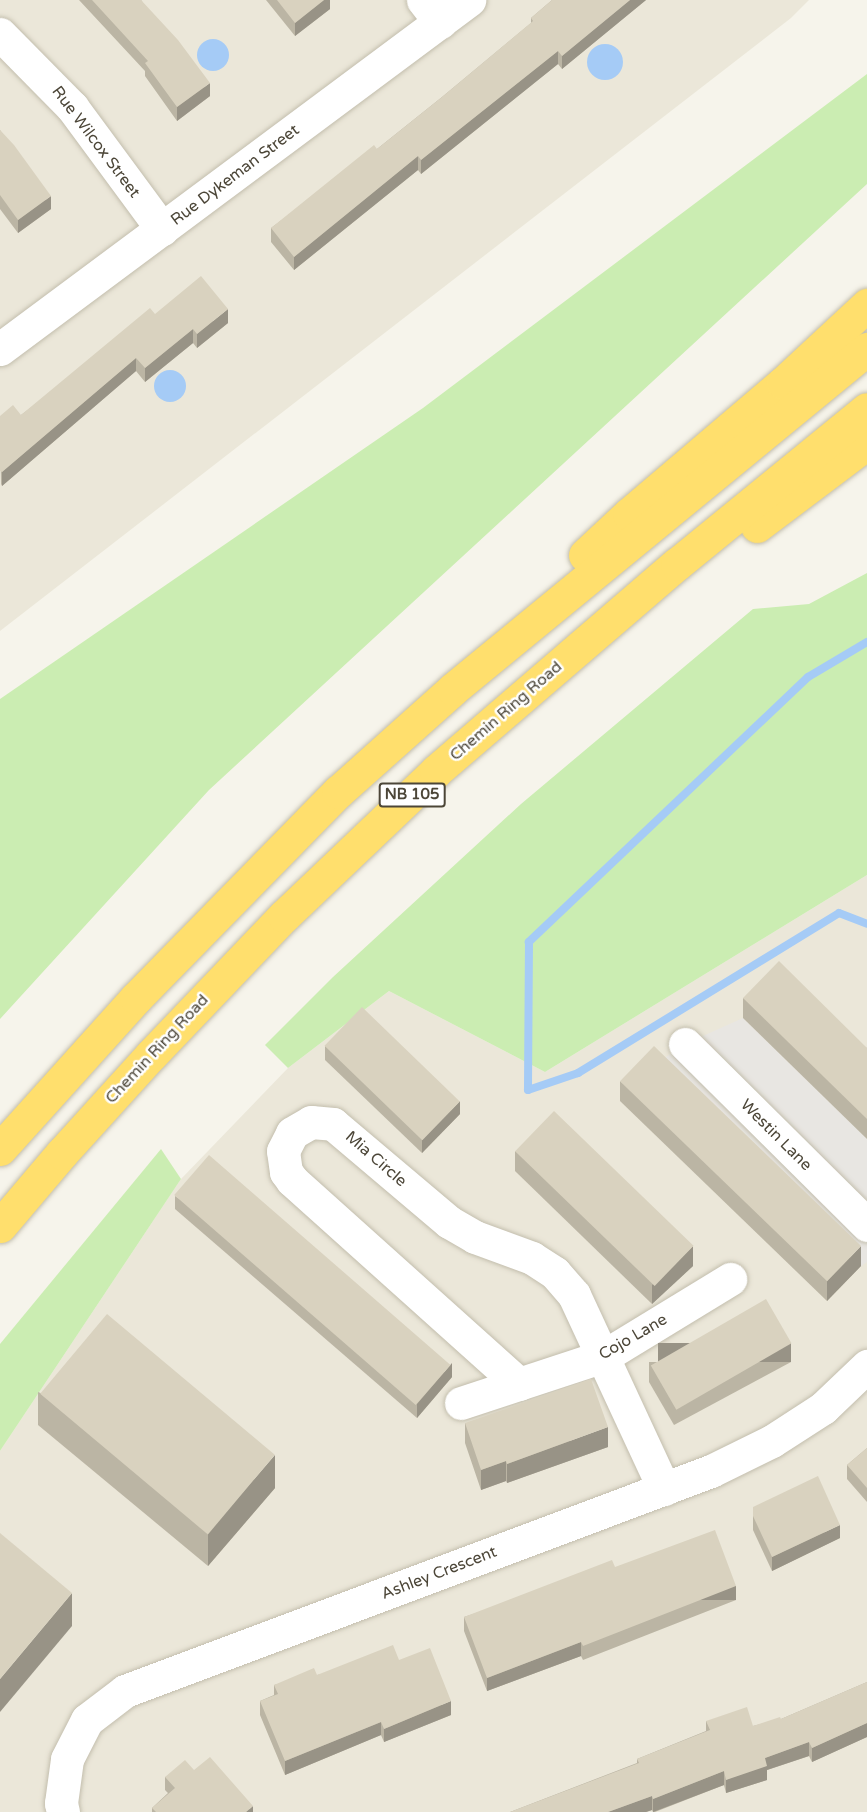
<!DOCTYPE html>
<style>
body{margin:0}
#map{position:relative;width:867px;height:1812px;overflow:hidden;background:#f6f4eb;font-family:"Varela Round",sans-serif}
div>[style]{position:absolute}
[style*='--x']{left:calc(var(--x)*1px);top:calc(var(--y)*1px);width:calc(var(--w)*1px);rotate:calc(var(--a)*1deg)}
.residential>*{inset:0;background:#ebe7d9}
.green>*{inset:0;background:#cbedb2}
.parking>*{inset:0;background:#e8e6e2}
.water>*{inset:0;background:#a5cbf6}
.round{border-radius:50%}
.stream>*{height:8px;margin:-4px;padding:0 4px;transform-origin:4px;border-radius:4px;background:#a5cbf6}
.roads{filter:drop-shadow(0 0 2px #c3bead) drop-shadow(0 0 2px #c3bead)}
.minor>*{height:33px;margin:-16.5px;padding:0 16.5px;transform-origin:16.5px;border-radius:16.5px;background:#fff}
.highway>*{height:33px;margin:-16.5px;padding:0 16.5px;transform-origin:16.5px;border-radius:16.5px;background:#ffdf6d}
.wall>*{inset:0;background:#bbb5a4}
.shaded-wall>*{inset:0;background:#989386;transform-origin:0 0}
.building>*{inset:0;background:#d9d2bf;transform-origin:0 0}
span{translate:-50% -50%;white-space:nowrap;text-align:center;line-height:1.15;-webkit-text-stroke:5px #fff;paint-order:stroke}
.shield-label span{padding:2px 4px;background:#fff;border:2px solid;border-radius:4px;-webkit-text-stroke-width:0}
.shield-label{font-size:15px;color:#4c4638;font-weight:700}
.street-label{font-size:16px;color:#4c4638}
</style>
<div id="map">
<div class="residential">
<div style="clip-path:polygon(0 0,809px 0,791px 18px,0 631px)"></div>
<div style="clip-path:polygon(867px 875px,867px 1812px,0 1812px,0 1451px,181px 1179px,288px 1068px,389px 991px,545px 1072px)"></div>
</div>
<div class="green">
<div style="clip-path:polygon(867px 74px,867px 184px,209px 790px,0 1019px,0 699px,423px 408px)"></div>
<div style="clip-path:polygon(867px 573px,867px 875px,545px 1072px,389px 991px,288px 1068px,265px 1045px,333px 977px,521px 804px,753px 609px,809px 604px)"></div>
<div style="clip-path:polygon(161px 1149px,181px 1179px,0 1451px,0 1344px)"></div>
</div>
<div class="parking">
<div style="clip-path:polygon(743px 1018px,867px 1139px,867px 1262px,861px 1266px,654px 1065px,685px 1044px)"></div>
</div>
<div class="water">
<div class="round" style="left:197px;top:39px;width:32px;height:32px"></div>
<div class="round" style="left:587px;top:44px;width:36px;height:36px"></div>
<div class="round" style="left:154px;top:370px;width:32px;height:32px"></div>
</div>
<div class="stream">
<div style="--x:867;--y:642;--w:69;--a:149.3"></div>
<div style="--x:808;--y:677;--w:385;--a:136.5"></div>
<div style="--x:529;--y:942;--w:148;--a:90.4"></div>
<div style="--x:528;--y:1090;--w:53;--a:-18.8"></div>
<div style="--x:578;--y:1073;--w:306;--a:-31.5"></div>
<div style="--x:839;--y:913;--w:30;--a:21"></div>
</div>
<div class="roads">
<div class="minor">
<div style="--x:423;--y:0;--w:28;--a:52"></div>
<div style="--x:0;--y:34;--w:103;--a:45.4"></div>
<div style="--x:72;--y:107;--w:152;--a:53.6"></div>
<div style="--x:0;--y:349;--w:585;--a:-36.65"></div>
<div style="--x:685;--y:1044;--w:257;--a:44.8"></div>
<div style="--x:519;--y:1384;--w:305;--a:-138.1"></div>
<div style="--x:292;--y:1180;--w:10;--a:-127"></div>
<div style="--x:286;--y:1172;--w:21;--a:-98"></div>
<div style="--x:283;--y:1151;--w:20;--a:-63"></div>
<div style="--x:292;--y:1133;--w:22;--a:-30"></div>
<div style="--x:311;--y:1122;--w:22;--a:5"></div>
<div style="--x:333;--y:1124;--w:152;--a:40.2"></div>
<div style="--x:449;--y:1222;--w:30;--a:30"></div>
<div style="--x:475;--y:1237;--w:61;--a:20.2"></div>
<div style="--x:532;--y:1258;--w:27;--a:33"></div>
<div style="--x:555;--y:1273;--w:29;--a:49"></div>
<div style="--x:574;--y:1295;--w:214;--a:65.1"></div>
<div style="--x:461;--y:1403;--w:151;--a:-18.2"></div>
<div style="--x:604;--y:1356;--w:148;--a:-31.4"></div>
<div style="--x:63;--y:1812;--w:9;--a:-103"></div>
<div style="--x:61;--y:1803;--w:44;--a:-82.2"></div>
<div style="--x:67;--y:1759;--w:44;--a:-62.9"></div>
<div style="--x:87;--y:1720;--w:48;--a:-37.3"></div>
<div style="--x:125;--y:1691;--w:626;--a:-20.58"></div>
<div style="--x:711;--y:1471;--w:68;--a:-26.2"></div>
<div style="--x:772;--y:1441;--w:61;--a:-32.9"></div>
<div style="--x:823;--y:1408;--w:61;--a:-43.7"></div>
</div>
<div class="highway">
<div style="--x:757;--y:526;--w:138;--a:-37"></div>
<div style="--x:585;--y:555;--w:60;--a:-43"></div>
<div style="--x:629;--y:514;--w:202;--a:-40.4"></div>
<div style="--x:783;--y:383;--w:115;--a:-42.9"></div>
<div style="--x:0;--y:1149;--w:203;--a:-48"></div>
<div style="--x:136;--y:998;--w:289;--a:-45.6"></div>
<div style="--x:338;--y:792;--w:154;--a:-41.8"></div>
<div style="--x:453;--y:689;--w:536;--a:-39.39"></div>
<div style="--x:0;--y:1226;--w:96;--a:-49.7"></div>
<div style="--x:62;--y:1153;--w:132;--a:-47.8"></div>
<div style="--x:151;--y:1055;--w:192;--a:-46.3"></div>
<div style="--x:284;--y:916;--w:210;--a:-43.6"></div>
<div style="--x:436;--y:771;--w:318;--a:-40.7"></div>
<div style="--x:677;--y:564;--w:245;--a:-39.2"></div>
</div>
</div>
<div class="wall">
<div style="clip-path:polygon(79px 0,141px 0,210px 96px,177px 121px,145px 76px,145px 71px)"></div>
<div style="clip-path:polygon(266px 0,330px 0,330px 9px,295px 36px)"></div>
<div style="clip-path:polygon(552px 0,646px 0,562px 69px,558px 64px,421px 174px,418px 170px,294px 270px,271px 242px,271px 228px,377px 149px,442px 97px,531px 23px,531px 18px)"></div>
<div style="clip-path:polygon(0 130px,51px 209px,18px 233px,0 209px)"></div>
<div style="clip-path:polygon(155px 314px,228px 323px,197px 348px,193px 343px,145px 382px,136px 371px,2px 486px,1px 484px,0 416px,21px 415px)"></div>
<div style="clip-path:polygon(743px 998px,867px 1048px,867px 1139px,743px 1018px)"></div>
<div style="clip-path:polygon(325px 1046px,460px 1114px,422px 1153px,325px 1060px)"></div>
<div style="clip-path:polygon(620px 1081px,861px 1266px,827px 1301px,620px 1101px)"></div>
<div style="clip-path:polygon(515px 1151px,693px 1266px,652px 1304px,515px 1171px)"></div>
<div style="clip-path:polygon(175px 1196px,452px 1377px,417px 1418px,175px 1209px)"></div>
<div style="clip-path:polygon(649px 1362px,791px 1362px,674px 1425px,649px 1382px)"></div>
<div style="clip-path:polygon(38px 1392px,275px 1488px,208px 1566px,38px 1425px)"></div>
<div style="clip-path:polygon(465px 1423px,608px 1447px,507px 1483px,506px 1481px,481px 1490px,465px 1443px)"></div>
<div style="clip-path:polygon(867px 1448px,867px 1502px,847px 1479px,847px 1465px)"></div>
<div style="clip-path:polygon(753px 1507px,840px 1538px,772px 1571px,753px 1530px)"></div>
<div style="clip-path:polygon(615px 1567px,736px 1600px,583px 1660px,581px 1656px,487px 1691px,464px 1631px,464px 1617px)"></div>
<div style="clip-path:polygon(399px 1660px,451px 1715px,384px 1742px,381px 1735px,285px 1775px,260px 1715px,260px 1701px,274px 1695px,274px 1685px,317px 1675px)"></div>
<div style="clip-path:polygon(867px 1682px,867px 1737px,812px 1762px,809px 1756px,767px 1770px,767px 1780px,726px 1793px,724px 1785px,655px 1812px,653px 1812px,652px 1810px,646px 1812px,510px 1812px,637px 1763px,637px 1759px,706px 1731px,706px 1721px,753px 1726px,781px 1719px)"></div>
<div style="clip-path:polygon(194px 1770px,253px 1812px,152px 1812px,152px 1808px,168px 1793px,165px 1790px,165px 1777px)"></div>
</div>
<div class="shaded-wall">
<div style="clip-path:polygon(324px 0,330px 0,330px 9px,295px 36px,295px 23px)"></div>
<div style="clip-path:polygon(630px 0,646px 0,562px 69px,562px 56px)"></div>
<div style="clip-path:polygon(558px 51px,558px 64px,421px 174px,421px 160px)"></div>
<div style="clip-path:polygon(210px 83px,210px 96px,177px 121px,177px 107px)"></div>
<div style="clip-path:polygon(418px 156px,418px 170px,294px 270px,294px 257px)"></div>
<div style="clip-path:polygon(51px 196px,51px 209px,18px 233px,18px 220px)"></div>
<div style="clip-path:polygon(228px 309px,228px 323px,197px 348px,197px 334px)"></div>
<div style="clip-path:polygon(193px 329px,193px 343px,145px 382px,145px 368px)"></div>
<div style="clip-path:polygon(136px 358px,136px 371px,2px 486px,2px 472px)"></div>
<div style="clip-path:polygon(460px 1101px,460px 1114px,422px 1153px,422px 1140px)"></div>
<div style="clip-path:polygon(693px 1246px,693px 1266px,652px 1304px,652px 1285px)"></div>
<div style="clip-path:polygon(861px 1246px,861px 1266px,827px 1301px,827px 1281px)"></div>
<div style="left:791px;top:1343px;width:19px;height:133px;rotate:90deg"></div>
<div style="clip-path:polygon(452px 1363px,452px 1377px,417px 1418px,417px 1404px)"></div>
<div style="clip-path:polygon(608px 1427px,608px 1447px,507px 1483px,507px 1464px)"></div>
<div style="clip-path:polygon(275px 1455px,275px 1488px,208px 1566px,208px 1533px)"></div>
<div style="clip-path:polygon(506px 1461px,506px 1481px,481px 1490px,481px 1470px)"></div>
<div style="clip-path:polygon(840px 1525px,840px 1538px,772px 1571px,772px 1557px)"></div>
<div style="left:736px;top:1586px;width:14px;height:164px;rotate:90deg"></div>
<div style="clip-path:polygon(72px 1593px,72px 1626px,0 1712px,0 1679px)"></div>
<div style="clip-path:polygon(581px 1642px,581px 1656px,487px 1691px,487px 1678px)"></div>
<div style="clip-path:polygon(451px 1701px,451px 1715px,384px 1742px,384px 1729px)"></div>
<div style="clip-path:polygon(381px 1722px,381px 1735px,285px 1775px,285px 1761px)"></div>
<div style="clip-path:polygon(867px 1723px,867px 1737px,812px 1762px,812px 1748px)"></div>
<div style="clip-path:polygon(809px 1742px,809px 1756px,767px 1770px,767px 1780px,726px 1793px,726px 1780px,765px 1758px)"></div>
<div style="clip-path:polygon(724px 1771px,724px 1785px,653px 1812px,653px 1799px)"></div>
<div style="clip-path:polygon(652px 1796px,652px 1810px,646px 1812px,608px 1812px)"></div>
<div style="clip-path:polygon(253px 1806px,253px 1812px,246px 1812px)"></div>
</div>
<div class="building">
<div style="clip-path:polygon(92px 0,141px 0,178px 40px,210px 83px,177px 107px,145px 63px,148px 61px)"></div>
<div style="clip-path:polygon(277px 0,324px 0,295px 23px)"></div>
<div style="clip-path:polygon(552px 0,630px 0,562px 56px,558px 51px,421px 160px,418px 156px,294px 257px,271px 228px,374px 145px,377px 149px,442px 97px,533px 21px,531px 18px)"></div>
<div style="clip-path:polygon(0 130px,14px 145px,51px 196px,18px 220px,0 195px)"></div>
<div style="clip-path:polygon(201px 276px,228px 309px,197px 334px,193px 329px,145px 368px,136px 358px,2px 472px,0 471px,0 416px,13px 405px,21px 415px,150px 308px,155px 314px)"></div>
<div style="clip-path:polygon(779px 961px,867px 1048px,867px 1119px,743px 998px)"></div>
<div style="left:362px;top:1007px;width:136px;height:54px;rotate:44deg"></div>
<div style="left:654px;top:1046px;width:288px;height:49px;rotate:44deg"></div>
<div style="left:554px;top:1111px;width:194px;height:56px;rotate:44deg"></div>
<div style="left:209px;top:1155px;width:320px;height:53px;rotate:41deg"></div>
<div style="left:766px;top:1299px;width:51px;height:133px;rotate:60deg"></div>
<div style="left:107px;top:1314px;width:219px;height:104px;rotate:40deg"></div>
<div style="clip-path:polygon(591px 1379px,608px 1427px,507px 1464px,506px 1461px,481px 1470px,465px 1423px)"></div>
<div style="clip-path:polygon(867px 1448px,867px 1488px,847px 1465px)"></div>
<div style="clip-path:polygon(818px 1476px,840px 1525px,772px 1557px,753px 1516px,753px 1507px)"></div>
<div style="clip-path:polygon(715px 1530px,736px 1586px,583px 1646px,581px 1642px,487px 1678px,464px 1617px,612px 1560px,615px 1567px)"></div>
<div style="clip-path:polygon(0 1533px,72px 1593px,0 1679px)"></div>
<div style="clip-path:polygon(393px 1645px,399px 1660px,430px 1648px,451px 1701px,384px 1729px,381px 1722px,285px 1761px,260px 1701px,278px 1694px,274px 1685px,314px 1668px,317px 1675px)"></div>
<div style="clip-path:polygon(867px 1682px,867px 1723px,812px 1748px,809px 1742px,765px 1758px,767px 1766px,726px 1780px,724px 1771px,653px 1799px,652px 1796px,608px 1812px,510px 1812px,639px 1763px,637px 1759px,710px 1730px,706px 1721px,747px 1707px,753px 1726px,780px 1717px,781px 1719px)"></div>
<div style="clip-path:polygon(210px 1757px,253px 1806px,246px 1812px,156px 1812px,152px 1808px,175px 1788px,165px 1777px,185px 1760px,194px 1770px)"></div>
</div>
<div class="shield-label">
<span style="left:412px;top:795px">NB 105</span>
</div>
<div class="street-label">
<span style="left:96px;top:142px;rotate:53deg">Rue Wilcox Street</span>
<span style="left:235px;top:175px;rotate:-37deg">Rue Dykeman Street</span>
<span style="left:506px;top:711px;rotate:-41deg">Chemin Ring Road</span>
<span style="left:157px;top:1049px;rotate:-47deg">Chemin Ring Road</span>
<span style="left:776px;top:1135px;rotate:45deg">Westin Lane</span>
<span style="left:376px;top:1159px;rotate:41deg">Mia Circle</span>
<span style="left:633px;top:1337px;rotate:-30deg">Cojo Lane</span>
<span style="left:439px;top:1573px;rotate:-21deg">Ashley Crescent</span>
</div>
</div>
